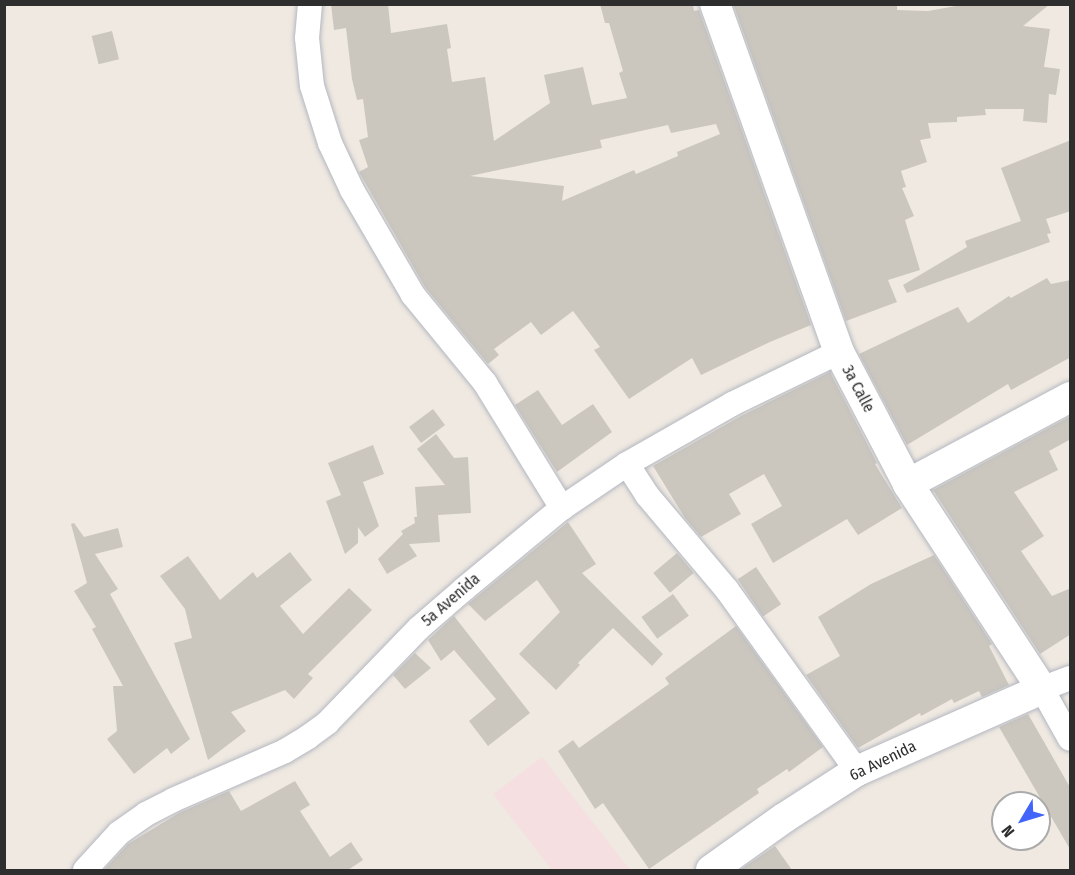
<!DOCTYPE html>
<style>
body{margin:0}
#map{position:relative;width:1075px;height:875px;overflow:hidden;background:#efe9e1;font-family:"Fira Sans Condensed",sans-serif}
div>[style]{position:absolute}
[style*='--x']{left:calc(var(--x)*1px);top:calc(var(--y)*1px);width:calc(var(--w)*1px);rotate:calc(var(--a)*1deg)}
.medical>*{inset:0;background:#f5dfe0}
.building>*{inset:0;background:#cbc7bf;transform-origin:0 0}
.roads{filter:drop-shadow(0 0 2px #b4b7c1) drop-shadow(0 0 2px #b4b7c1)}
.minor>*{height:24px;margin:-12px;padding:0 12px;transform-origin:12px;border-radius:12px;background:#fff}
.tertiary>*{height:30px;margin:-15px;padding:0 15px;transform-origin:15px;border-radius:15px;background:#fff}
span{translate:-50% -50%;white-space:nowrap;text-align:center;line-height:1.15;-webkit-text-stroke:5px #fff;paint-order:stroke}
.street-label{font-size:16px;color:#2e2e2e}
.frame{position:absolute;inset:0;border:6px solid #2e2e2e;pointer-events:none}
.north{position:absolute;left:991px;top:791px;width:60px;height:60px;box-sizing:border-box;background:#fff;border:2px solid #ababab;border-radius:50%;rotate:232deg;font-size:16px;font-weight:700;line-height:24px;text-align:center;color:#2e2e2e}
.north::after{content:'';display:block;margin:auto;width:21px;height:27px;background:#4264fb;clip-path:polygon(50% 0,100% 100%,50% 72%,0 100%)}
</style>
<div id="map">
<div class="medical">
<div style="clip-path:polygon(542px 757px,630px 870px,552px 870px,493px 794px)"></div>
</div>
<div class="building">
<div style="clip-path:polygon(evenodd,331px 4px,388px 4px,391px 33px,447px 24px,451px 48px,447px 49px,452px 82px,485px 77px,494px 141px,550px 103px,544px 75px,583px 67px,592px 105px,627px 98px,619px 73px,623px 71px,609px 23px,605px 23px,600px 4px,693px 4px,694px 11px,699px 10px,811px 325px,770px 342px,701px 375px,692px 358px,629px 399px,594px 350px,600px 347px,573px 311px,541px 335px,531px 322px,494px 349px,499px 355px,488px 364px,425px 287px,359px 172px,368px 167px,359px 140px,368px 137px,363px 99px,357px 100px,352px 79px,346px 28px,334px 30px,331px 4px,716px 124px,720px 134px,677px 152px,678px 156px,636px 174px,634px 170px,562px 201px,564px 186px,470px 176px,602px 148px,600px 140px,668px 125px,671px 133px,716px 124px)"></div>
<div style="clip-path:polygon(745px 4px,897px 4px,897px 10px,928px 11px,967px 4px,1050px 4px,1023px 26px,1050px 29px,1044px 67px,1060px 69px,1056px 95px,1049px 94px,1047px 123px,1023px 121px,1024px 109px,985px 109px,986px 115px,957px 117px,957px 122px,928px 123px,931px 138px,920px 140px,927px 162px,901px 171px,906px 187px,902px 188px,914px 216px,905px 220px,920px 270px,888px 280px,897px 302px,846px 321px,734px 6px)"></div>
<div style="left:112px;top:31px;width:29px;height:21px;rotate:76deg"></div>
<div style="clip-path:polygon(1071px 140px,1071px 211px,1046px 219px,1051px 233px,1047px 234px,1050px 242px,907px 293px,903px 285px,967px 247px,965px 241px,1021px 221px,1001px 168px)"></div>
<div style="clip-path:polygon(1047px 278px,1051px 284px,1071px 280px,1071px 357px,1011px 390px,1008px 384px,907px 445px,859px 354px,958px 307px,968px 323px,1009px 296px,1011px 298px)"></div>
<div style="clip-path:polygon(830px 372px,877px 463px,875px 464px,902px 508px,858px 535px,847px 519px,773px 563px,751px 524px,782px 506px,764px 474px,729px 494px,741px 514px,701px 537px,685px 518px,653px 466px,741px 416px)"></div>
<div style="clip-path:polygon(538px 390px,562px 425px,593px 404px,612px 432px,557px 472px,515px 405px)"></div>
<div style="left:433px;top:409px;width:20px;height:30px;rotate:53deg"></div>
<div style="clip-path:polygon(1071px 416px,1071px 439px,1049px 451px,1058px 470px,1014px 492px,1044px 536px,1021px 551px,1052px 596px,1071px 588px,1071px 634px,1040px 654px,933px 490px)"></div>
<div style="clip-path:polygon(436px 434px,454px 458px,468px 457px,471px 513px,438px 515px,440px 542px,409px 544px,417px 556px,387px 574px,378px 559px,403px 534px,401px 531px,415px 523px,414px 517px,417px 517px,415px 487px,445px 485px,417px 449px)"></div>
<div style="clip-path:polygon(373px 445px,384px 474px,363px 482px,379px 526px,365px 537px,358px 527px,358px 543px,345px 554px,326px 501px,341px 495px,328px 463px)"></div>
<div style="clip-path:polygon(568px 522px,596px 564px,582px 573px,663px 654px,652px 666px,613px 628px,578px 663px,580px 665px,556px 690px,519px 654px,560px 612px,537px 580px,485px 621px,468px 604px)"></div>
<div style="clip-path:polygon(74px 523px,84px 537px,118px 528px,123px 547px,95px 554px,118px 589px,110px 594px,190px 739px,171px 754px,167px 748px,134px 774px,107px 739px,117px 731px,113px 686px,123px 686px,92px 629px,96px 627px,74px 591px,87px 583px,71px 524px)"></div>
<div style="clip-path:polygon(290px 552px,312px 580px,280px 606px,303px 634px,349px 588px,372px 610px,308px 674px,313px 678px,294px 699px,285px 690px,231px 712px,246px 731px,208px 760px,174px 643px,192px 638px,185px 609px,160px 576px,188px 556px,220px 600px,253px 572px,257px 578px)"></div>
<div style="left:677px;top:553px;width:26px;height:31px;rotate:50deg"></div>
<div style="clip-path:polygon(934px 555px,992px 644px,989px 646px,1009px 685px,982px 697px,979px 691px,954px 703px,952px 699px,921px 716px,920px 713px,858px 748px,806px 675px,840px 656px,818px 617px,871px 584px)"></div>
<div style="left:756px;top:567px;width:45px;height:22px;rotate:56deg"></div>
<div style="left:673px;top:594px;width:27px;height:39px;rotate:54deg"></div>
<div style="clip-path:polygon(454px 616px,530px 713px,488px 746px,469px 721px,496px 699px,454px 650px,441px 661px,428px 640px)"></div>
<div style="clip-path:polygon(736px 626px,823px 747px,789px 772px,787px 769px,757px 789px,759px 793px,649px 869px,603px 803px,595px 809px,558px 751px,573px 740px,579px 748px,669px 684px,665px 678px)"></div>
<div style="clip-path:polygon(415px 653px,431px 668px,405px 689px,393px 675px)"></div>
<div style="clip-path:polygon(1028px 714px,1071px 789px,1071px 851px,999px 727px)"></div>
<div style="clip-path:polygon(295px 781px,310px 805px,300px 811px,330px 857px,351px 842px,363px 860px,348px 870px,104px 870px,128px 844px,179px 813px,229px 791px,241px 811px)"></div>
<div style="clip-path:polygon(775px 846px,792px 870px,740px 870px)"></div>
</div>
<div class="roads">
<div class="minor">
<div style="--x:310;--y:4;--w:34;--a:95"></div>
<div style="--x:307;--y:38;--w:48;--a:84.1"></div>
<div style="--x:312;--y:86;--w:60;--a:72.5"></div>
<div style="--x:330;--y:143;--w:52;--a:64.9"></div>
<div style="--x:352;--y:190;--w:121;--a:59.8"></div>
<div style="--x:413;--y:295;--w:114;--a:50.7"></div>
<div style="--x:485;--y:383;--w:147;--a:58.4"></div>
<div style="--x:627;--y:464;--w:37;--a:57"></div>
<div style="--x:647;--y:495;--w:124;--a:49.9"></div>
<div style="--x:727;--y:590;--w:223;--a:54.3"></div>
<div style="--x:1070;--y:678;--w:30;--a:159"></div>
<div style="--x:1042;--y:689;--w:57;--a:60.8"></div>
<div style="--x:85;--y:870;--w:50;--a:-47.4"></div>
<div style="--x:119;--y:833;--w:33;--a:-35"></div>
<div style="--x:146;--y:814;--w:30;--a:-27"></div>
<div style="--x:173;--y:800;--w:122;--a:-23.6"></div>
<div style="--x:285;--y:751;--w:27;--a:-31"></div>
<div style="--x:308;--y:737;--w:24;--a:-36"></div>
<div style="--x:327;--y:723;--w:132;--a:-45.9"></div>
<div style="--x:419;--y:628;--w:60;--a:-40.9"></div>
<div style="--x:464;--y:589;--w:127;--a:-39.6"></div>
<div style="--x:562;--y:508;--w:78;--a:-34.1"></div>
<div style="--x:627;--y:464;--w:121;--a:-29.7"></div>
<div style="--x:732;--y:404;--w:119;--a:-25.9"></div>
</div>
<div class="tertiary">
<div style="--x:908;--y:484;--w:184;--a:-28.2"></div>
<div style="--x:711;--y:870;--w:90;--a:-35.5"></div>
<div style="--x:784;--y:818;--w:87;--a:-32.8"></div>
<div style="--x:857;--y:771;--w:202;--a:-23.9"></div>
<div style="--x:1042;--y:689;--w:245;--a:-123.2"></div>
<div style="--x:908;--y:484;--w:149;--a:-117.6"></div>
<div style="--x:839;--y:352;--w:369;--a:-109.6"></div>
</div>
</div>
<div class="street-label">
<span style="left:858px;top:389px;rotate:62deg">3a Calle</span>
<span style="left:451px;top:600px;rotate:-41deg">5a Avenida</span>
<span style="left:883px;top:761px;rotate:-26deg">6a Avenida</span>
</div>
<div class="frame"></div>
<div class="north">N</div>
</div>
